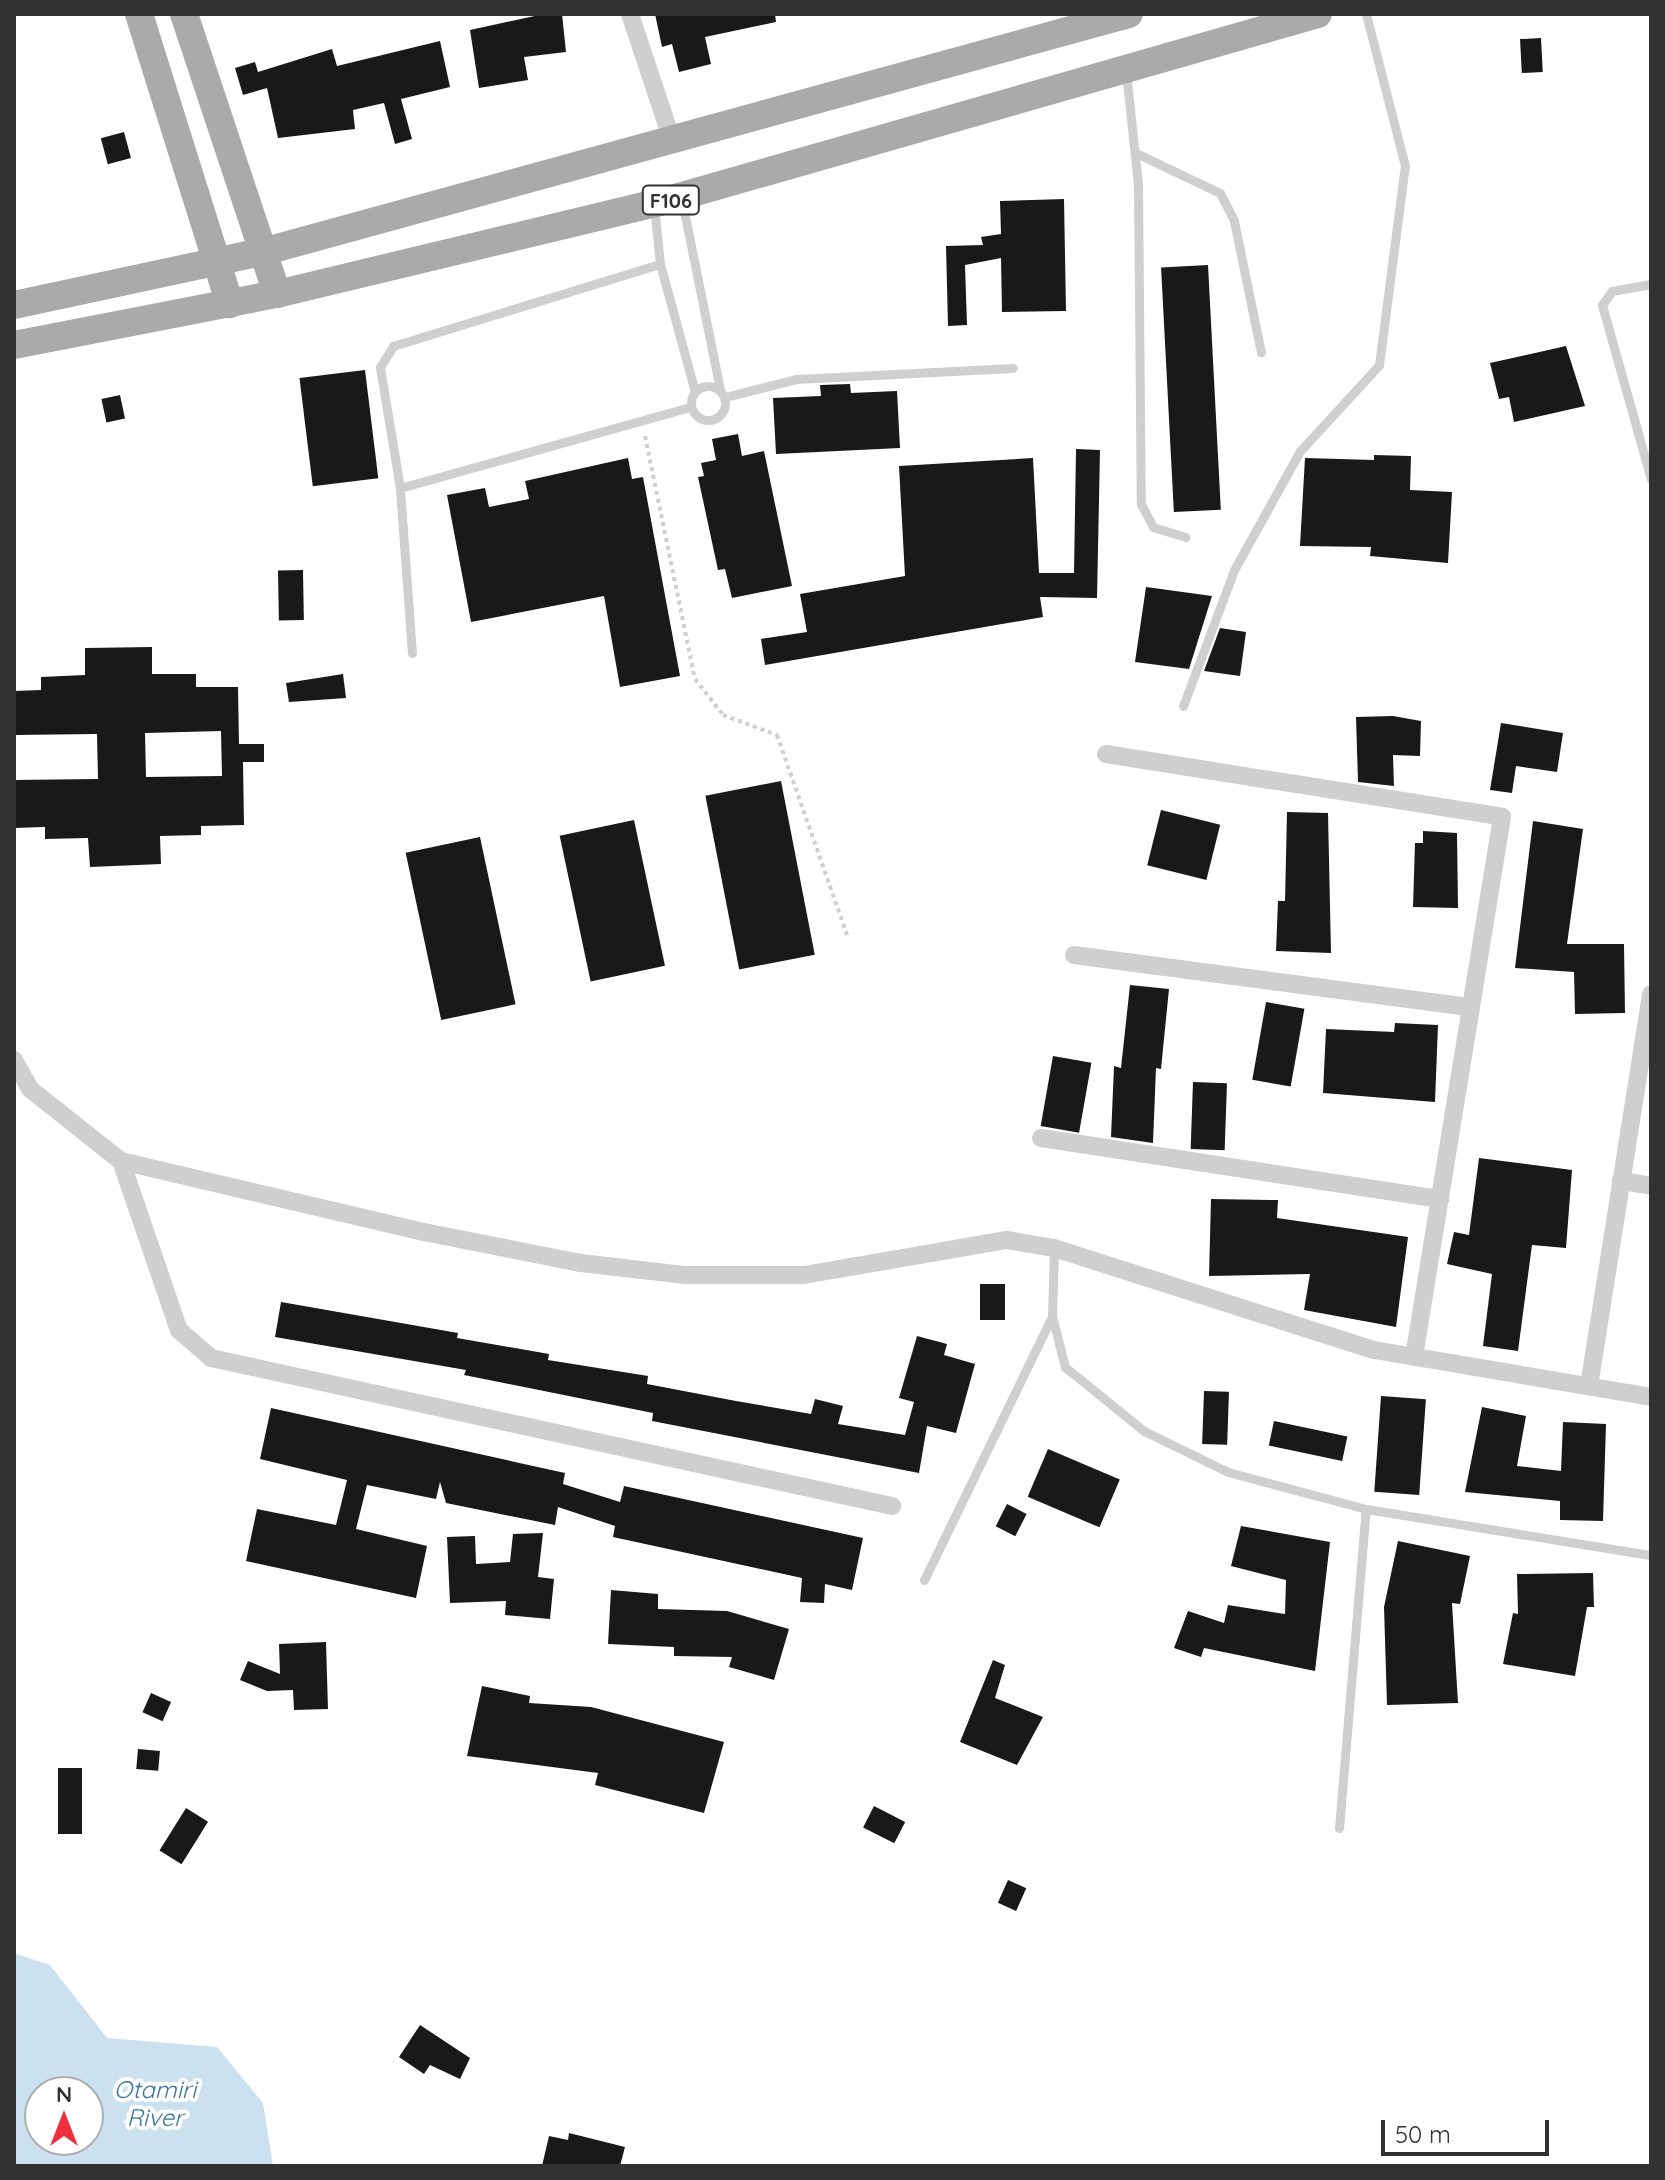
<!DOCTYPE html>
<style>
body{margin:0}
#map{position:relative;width:1665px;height:2180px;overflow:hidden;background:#fff;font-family:Quicksand,sans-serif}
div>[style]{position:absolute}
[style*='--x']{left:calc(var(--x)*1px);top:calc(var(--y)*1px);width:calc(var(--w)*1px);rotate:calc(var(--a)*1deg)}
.water>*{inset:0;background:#cce1ef}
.building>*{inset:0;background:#191919;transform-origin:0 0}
.path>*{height:4px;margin-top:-2px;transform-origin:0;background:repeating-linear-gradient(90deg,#cfcfcf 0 4px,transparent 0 8px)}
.service>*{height:9px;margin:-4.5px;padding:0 4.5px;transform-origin:4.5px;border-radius:4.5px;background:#cfcfcf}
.service>.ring{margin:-4.5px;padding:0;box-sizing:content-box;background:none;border:9px solid #cfcfcf;border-radius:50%}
.minor>*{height:18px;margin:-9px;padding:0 9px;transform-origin:9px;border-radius:9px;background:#cfcfcf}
.primary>*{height:28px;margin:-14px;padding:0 14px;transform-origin:14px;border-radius:14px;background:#aaa}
span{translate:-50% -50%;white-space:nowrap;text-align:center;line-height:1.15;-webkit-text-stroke:8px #fff;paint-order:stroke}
.shield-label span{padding:2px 6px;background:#fff;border:2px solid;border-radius:6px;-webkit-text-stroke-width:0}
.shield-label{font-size:20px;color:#323232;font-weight:700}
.water-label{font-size:24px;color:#3b7599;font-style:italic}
.frame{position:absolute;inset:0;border:16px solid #323232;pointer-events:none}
.north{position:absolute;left:24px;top:2076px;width:80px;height:80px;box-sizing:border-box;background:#fff;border:2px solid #adadad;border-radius:50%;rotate:0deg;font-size:22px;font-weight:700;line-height:32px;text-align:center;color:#323232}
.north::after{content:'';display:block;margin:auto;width:28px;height:36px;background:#ed3040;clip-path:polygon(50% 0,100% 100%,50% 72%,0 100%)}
.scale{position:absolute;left:1381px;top:2120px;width:168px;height:36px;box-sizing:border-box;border:4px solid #323232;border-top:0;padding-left:10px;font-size:24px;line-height:28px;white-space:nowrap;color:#323232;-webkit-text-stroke:6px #fff;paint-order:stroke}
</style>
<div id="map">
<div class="water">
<div style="clip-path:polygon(evenodd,14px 1953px,50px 1965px,107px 2038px,217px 2047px,263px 2103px,273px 2166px,14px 2166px,14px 1953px,40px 2092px,88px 2092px,88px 2140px,40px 2140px,40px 2092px)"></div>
</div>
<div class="building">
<div style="clip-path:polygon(544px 14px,562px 14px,566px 52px,524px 57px,528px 80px,479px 88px,470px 30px)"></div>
<div style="clip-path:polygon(655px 14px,775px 14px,776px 22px,705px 37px,711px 64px,679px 72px,672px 44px,662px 47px)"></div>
<div style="left:1541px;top:38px;width:34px;height:21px;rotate:87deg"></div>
<div style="clip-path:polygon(440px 41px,450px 87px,401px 99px,412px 139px,395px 144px,384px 103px,353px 110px,355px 129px,278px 138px,267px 88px,243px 95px,235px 68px,255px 62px,258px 72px,332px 49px,337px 66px)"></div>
<div style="left:124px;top:132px;width:27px;height:24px;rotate:75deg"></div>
<div style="clip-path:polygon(1064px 199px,1066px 311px,1002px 312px,1001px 258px,965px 265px,967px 325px,948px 326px,946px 246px,983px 245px,981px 237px,1001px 234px,1000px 201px)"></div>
<div style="left:1208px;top:265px;width:245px;height:47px;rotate:87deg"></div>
<div style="clip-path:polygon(1566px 346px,1585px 406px,1514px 422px,1509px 397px,1499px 399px,1490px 363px)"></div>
<div style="left:365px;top:370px;width:109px;height:66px;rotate:83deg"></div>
<div style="clip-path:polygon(850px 384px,851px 393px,897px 391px,900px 448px,776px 454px,773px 398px,821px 396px,820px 385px)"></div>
<div style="left:120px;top:395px;width:24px;height:19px;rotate:78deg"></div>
<div style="clip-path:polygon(738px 434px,742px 456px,764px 451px,792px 586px,732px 598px,725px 569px,718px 570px,698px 477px,704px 476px,701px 463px,716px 460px,712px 439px)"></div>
<div style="clip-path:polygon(1076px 449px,1100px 450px,1097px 598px,1040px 597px,1043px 617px,765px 665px,761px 639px,807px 632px,800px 594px,905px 576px,899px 466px,1033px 458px,1039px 573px,1074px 573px)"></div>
<div style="clip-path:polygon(1374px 455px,1411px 456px,1410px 490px,1452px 492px,1448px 563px,1370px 556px,1371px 547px,1300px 546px,1305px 458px,1374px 460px)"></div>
<div style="clip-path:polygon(628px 458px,632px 479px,643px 477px,680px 676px,620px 687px,604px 596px,471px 622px,447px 495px,485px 488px,489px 507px,529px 499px,525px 481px)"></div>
<div style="left:303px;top:570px;width:50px;height:25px;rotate:89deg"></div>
<div style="clip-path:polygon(1146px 587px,1212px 596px,1189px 669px,1135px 662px)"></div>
<div style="clip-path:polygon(1220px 628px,1246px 632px,1240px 676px,1204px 671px)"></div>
<div style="clip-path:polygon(evenodd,152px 647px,152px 674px,196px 674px,196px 687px,238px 687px,239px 744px,264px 744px,264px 762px,243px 762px,244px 825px,201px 826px,201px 835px,160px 836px,161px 864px,90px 867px,88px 838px,45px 839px,45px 827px,14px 828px,14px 780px,98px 779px,97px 734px,14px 735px,14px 691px,41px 690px,41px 677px,85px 675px,85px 648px,152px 647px,221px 731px,222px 776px,146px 777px,145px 733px,221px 731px)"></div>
<div style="clip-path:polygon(343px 674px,346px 698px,289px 702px,286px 683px)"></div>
<div style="clip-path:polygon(1393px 716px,1421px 721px,1420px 756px,1393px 755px,1394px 786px,1358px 782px,1356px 717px)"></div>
<div style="clip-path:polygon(1501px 723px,1563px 733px,1557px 772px,1516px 766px,1512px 793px,1490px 790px)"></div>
<div style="left:781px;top:781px;width:177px;height:77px;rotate:79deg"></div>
<div style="left:1161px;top:810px;width:61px;height:57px;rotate:14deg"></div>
<div style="clip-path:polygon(1287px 812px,1328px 813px,1331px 953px,1276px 951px,1278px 901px,1285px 901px)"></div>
<div style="left:634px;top:820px;width:149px;height:76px;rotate:78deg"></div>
<div style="clip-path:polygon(1533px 821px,1583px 829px,1567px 944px,1624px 944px,1625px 1013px,1575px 1014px,1574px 972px,1515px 968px)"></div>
<div style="clip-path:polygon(1423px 831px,1457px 833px,1458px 908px,1413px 907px,1415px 843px,1423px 843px)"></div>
<div style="left:480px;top:837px;width:171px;height:76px;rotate:78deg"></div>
<div style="clip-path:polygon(1130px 985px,1169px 989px,1161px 1069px,1156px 1068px,1153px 1143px,1111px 1137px,1114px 1066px,1121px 1068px)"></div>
<div style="left:1266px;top:1002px;width:39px;height:79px;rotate:10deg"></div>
<div style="clip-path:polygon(1395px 1023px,1438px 1025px,1435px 1102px,1323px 1093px,1326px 1029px,1394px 1032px)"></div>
<div style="left:1053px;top:1056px;width:39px;height:71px;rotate:10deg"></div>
<div style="left:1193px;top:1082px;width:34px;height:67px;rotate:2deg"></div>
<div style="clip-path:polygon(1479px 1158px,1572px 1170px,1566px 1248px,1532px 1245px,1518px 1351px,1483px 1346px,1492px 1274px,1447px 1264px,1454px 1232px,1469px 1235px)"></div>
<div style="clip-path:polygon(1211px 1199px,1278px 1200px,1277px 1218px,1408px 1237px,1396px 1327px,1304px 1310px,1310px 1274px,1209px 1276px)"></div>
<div style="left:980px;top:1284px;width:25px;height:36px"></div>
<div style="clip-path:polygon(281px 1302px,458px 1333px,457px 1338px,549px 1354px,548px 1360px,648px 1376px,647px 1384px,736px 1401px,811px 1414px,815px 1399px,843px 1406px,838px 1424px,905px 1435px,914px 1402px,899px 1398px,917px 1336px,947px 1344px,944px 1355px,975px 1364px,956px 1433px,927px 1426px,919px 1473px,652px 1421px,653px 1413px,464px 1375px,466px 1370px,275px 1337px)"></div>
<div style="left:1204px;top:1391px;width:25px;height:53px;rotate:2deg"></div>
<div style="left:1381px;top:1396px;width:45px;height:96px;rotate:4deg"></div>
<div style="clip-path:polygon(1482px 1407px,1526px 1416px,1517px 1466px,1561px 1471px,1563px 1422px,1606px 1424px,1603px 1521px,1560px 1520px,1560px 1501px,1465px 1492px)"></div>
<div style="clip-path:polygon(271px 1408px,565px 1473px,563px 1484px,620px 1502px,624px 1486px,863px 1538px,852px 1590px,825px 1584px,824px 1603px,800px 1602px,802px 1578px,613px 1537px,615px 1526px,558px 1507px,555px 1525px,446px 1503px,440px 1482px,436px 1499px,367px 1485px,356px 1529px,427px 1546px,416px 1598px,246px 1561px,257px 1509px,336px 1525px,347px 1480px,260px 1459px)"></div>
<div style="left:1274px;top:1421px;width:75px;height:25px;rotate:12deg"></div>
<div style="left:1048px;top:1449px;width:78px;height:52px;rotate:23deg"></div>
<div style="left:1007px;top:1504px;width:22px;height:25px;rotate:27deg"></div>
<div style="clip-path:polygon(1241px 1526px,1330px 1542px,1315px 1671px,1204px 1648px,1201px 1657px,1174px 1648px,1188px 1611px,1224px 1623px,1228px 1605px,1285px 1614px,1286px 1580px,1231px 1566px)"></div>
<div style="clip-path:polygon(543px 1533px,538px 1577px,554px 1579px,550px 1619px,505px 1615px,506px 1601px,450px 1603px,447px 1537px,475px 1536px,476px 1564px,510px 1562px,513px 1534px)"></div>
<div style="clip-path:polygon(1398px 1541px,1470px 1556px,1460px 1604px,1452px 1603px,1458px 1703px,1387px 1705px,1384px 1607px)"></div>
<div style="clip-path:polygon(1593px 1573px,1594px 1607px,1587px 1607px,1575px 1676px,1503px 1664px,1513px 1613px,1518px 1614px,1517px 1574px)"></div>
<div style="clip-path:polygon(611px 1590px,658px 1594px,658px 1609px,727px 1611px,789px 1629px,774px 1680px,729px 1667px,732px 1657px,674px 1656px,674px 1647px,608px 1644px)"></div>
<div style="clip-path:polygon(326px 1642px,328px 1709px,294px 1710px,293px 1690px,267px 1691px,240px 1680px,248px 1661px,280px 1674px,279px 1644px)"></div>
<div style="clip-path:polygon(993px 1660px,1005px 1665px,995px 1698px,1043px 1717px,1017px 1765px,960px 1742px)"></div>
<div style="clip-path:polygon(482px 1686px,530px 1696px,529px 1703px,591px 1707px,724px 1742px,704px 1813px,595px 1785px,598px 1773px,467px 1756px)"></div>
<div style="left:151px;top:1693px;width:22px;height:21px;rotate:24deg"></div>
<div style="left:138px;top:1749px;width:22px;height:20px;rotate:5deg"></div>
<div style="left:58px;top:1768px;width:24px;height:66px"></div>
<div style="left:874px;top:1806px;width:35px;height:24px;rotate:27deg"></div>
<div style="left:186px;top:1808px;width:26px;height:50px;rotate:32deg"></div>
<div style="left:1008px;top:1880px;width:20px;height:25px;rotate:24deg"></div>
<div style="clip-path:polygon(420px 2025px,470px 2058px,460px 2079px,430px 2065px,424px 2074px,399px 2057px)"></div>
<div style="clip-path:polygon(569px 2133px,625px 2147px,620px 2166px,542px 2166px,549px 2136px,568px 2140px)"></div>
</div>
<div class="path">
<div style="--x:645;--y:436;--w:248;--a:78.4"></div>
<div style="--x:695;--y:679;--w:46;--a:52.1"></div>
<div style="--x:723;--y:715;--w:58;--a:20.3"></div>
<div style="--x:777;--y:735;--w:215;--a:70.7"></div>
</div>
<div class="service">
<div style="--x:1126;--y:72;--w:113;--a:83.9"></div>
<div style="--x:1138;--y:184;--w:320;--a:89.5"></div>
<div style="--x:1141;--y:504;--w:26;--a:62"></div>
<div style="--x:1153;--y:527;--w:34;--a:17"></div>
<div style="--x:1136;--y:153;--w:93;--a:25.5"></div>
<div style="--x:1220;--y:193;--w:31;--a:63"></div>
<div style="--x:1234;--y:221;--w:134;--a:78.4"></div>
<div style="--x:682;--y:201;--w:193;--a:78.6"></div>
<div style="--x:654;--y:207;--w:57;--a:84"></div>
<div style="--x:660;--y:264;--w:133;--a:74.7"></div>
<div style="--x:1651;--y:284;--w:40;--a:170"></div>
<div style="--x:1612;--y:291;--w:17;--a:126"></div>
<div style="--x:1602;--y:305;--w:181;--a:74.3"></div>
<div class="ring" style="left:691px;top:386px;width:25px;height:25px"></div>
<div style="--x:725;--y:397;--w:73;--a:-14.2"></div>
<div style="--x:796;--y:379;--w:217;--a:-2.9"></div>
<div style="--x:400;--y:488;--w:123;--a:-99.4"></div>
<div style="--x:380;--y:367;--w:25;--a:-58"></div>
<div style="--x:393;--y:346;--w:279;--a:-17.1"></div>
<div style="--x:412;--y:653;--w:165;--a:-94.2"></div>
<div style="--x:400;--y:488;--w:302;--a:-15.6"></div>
<div style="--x:1183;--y:706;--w:145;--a:-69.4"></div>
<div style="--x:1234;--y:570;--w:136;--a:-61"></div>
<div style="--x:1300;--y:451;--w:117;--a:-47.4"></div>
<div style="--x:1379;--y:365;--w:201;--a:-82.6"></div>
<div style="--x:1405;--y:166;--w:157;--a:-104.4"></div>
<div style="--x:1054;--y:1248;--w:68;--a:91.7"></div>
<div style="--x:1052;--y:1316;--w:53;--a:75.7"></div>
<div style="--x:1065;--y:1367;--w:102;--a:39"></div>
<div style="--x:1144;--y:1431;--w:93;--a:26"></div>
<div style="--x:1228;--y:1472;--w:143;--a:15"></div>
<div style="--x:1366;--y:1509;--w:289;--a:9.2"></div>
<div style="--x:924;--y:1580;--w:293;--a:-64.1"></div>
<div style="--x:1339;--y:1828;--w:320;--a:-85.2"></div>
</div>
<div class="minor">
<div style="--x:630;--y:14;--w:136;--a:71.6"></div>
<div style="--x:1106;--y:754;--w:401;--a:9"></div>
<div style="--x:1502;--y:817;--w:547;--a:99.26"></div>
<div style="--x:1074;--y:955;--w:400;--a:7.5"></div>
<div style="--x:14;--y:1060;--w:33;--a:61"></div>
<div style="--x:30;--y:1089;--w:116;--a:38.4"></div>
<div style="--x:121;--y:1161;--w:311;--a:13.2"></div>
<div style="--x:424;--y:1232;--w:160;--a:11.2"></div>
<div style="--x:581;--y:1263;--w:105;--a:6.6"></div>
<div style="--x:685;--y:1275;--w:119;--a:0"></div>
<div style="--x:804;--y:1275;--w:206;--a:-9.8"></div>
<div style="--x:1007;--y:1240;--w:48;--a:9.7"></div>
<div style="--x:1054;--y:1248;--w:336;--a:17.7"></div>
<div style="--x:1374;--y:1350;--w:281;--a:9.6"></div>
<div style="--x:1041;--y:1138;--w:404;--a:8.7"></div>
<div style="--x:121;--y:1161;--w:179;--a:71.1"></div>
<div style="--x:179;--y:1330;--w:43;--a:41.2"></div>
<div style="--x:211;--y:1358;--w:697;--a:12.26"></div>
<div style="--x:1621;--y:1181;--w:30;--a:9"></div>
<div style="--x:1589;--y:1386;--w:397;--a:-81"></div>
</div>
<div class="primary">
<div style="--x:139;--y:14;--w:304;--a:72.6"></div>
<div style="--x:184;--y:14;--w:295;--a:71.6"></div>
<div style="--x:14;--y:305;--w:258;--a:-12.1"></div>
<div style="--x:266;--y:251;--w:895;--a:-15.36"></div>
<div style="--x:14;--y:345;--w:268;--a:-11"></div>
<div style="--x:277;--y:294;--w:402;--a:-13.5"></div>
<div style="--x:668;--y:200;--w:676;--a:-15.97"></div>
</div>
<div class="shield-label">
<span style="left:671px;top:200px">F106</span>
</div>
<div class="water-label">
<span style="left:155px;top:2104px">Otamiri<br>River</span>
</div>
<div class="frame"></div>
<div class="north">N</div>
<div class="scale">50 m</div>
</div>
